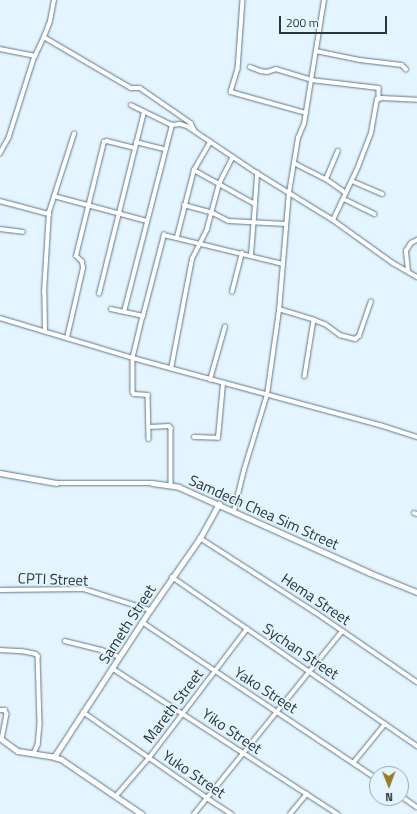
<!DOCTYPE html>
<style>
body{margin:0}
#map{position:relative;width:417px;height:814px;overflow:hidden;background:#e4f5ff;font-family:"Titillium Web",sans-serif}
div>[style]{position:absolute}
[style*='--x']{left:calc(var(--x)*1px);top:calc(var(--y)*1px);width:calc(var(--w)*1px);rotate:calc(var(--a)*1deg)}
.roads{filter:drop-shadow(0 0 1px #5f7886) drop-shadow(0 0 1px #5f7886)}
.minor>*{height:3.5px;margin:-1.75px;padding:0 1.75px;transform-origin:1.75px;border-radius:1.75px;background:#fff}
.tertiary>*{height:4.5px;margin:-2.25px;padding:0 2.25px;transform-origin:2.25px;border-radius:2.25px;background:#fff}
span{translate:-50% -50%;white-space:nowrap;text-align:center;line-height:1.15;-webkit-text-stroke:3px #e4f5ff;paint-order:stroke}
.street-label{font-size:15px;color:#2a353c}
.north{position:absolute;left:369px;top:766px;width:40px;height:40px;box-sizing:border-box;background:#e4f5ff;border:1px solid #9aa8b1;border-radius:50%;rotate:179deg;font-size:11px;font-weight:700;line-height:16px;text-align:center;color:#2a353c}
.north::after{content:'';display:block;margin:auto;width:14px;height:18px;background:#987d25;clip-path:polygon(50% 0,100% 100%,50% 72%,0 100%)}
.scale{position:absolute;left:279px;top:16px;width:108px;height:18px;box-sizing:border-box;border:2px solid #2a353c;border-top:0;padding-left:5px;font-size:12px;line-height:14px;white-space:nowrap;color:#2a353c;-webkit-text-stroke:3px #e4f5ff;paint-order:stroke}
</style>
<div id="map">
<div class="roads">
<div class="minor">
<div style="--x:243;--y:0;--w:69;--a:94.1"></div>
<div style="--x:238;--y:69;--w:24;--a:107"></div>
<div style="--x:231;--y:92;--w:78;--a:15.6"></div>
<div style="--x:44;--y:37;--w:17;--a:-69"></div>
<div style="--x:50;--y:21;--w:21;--a:-79"></div>
<div style="--x:0;--y:49;--w:36;--a:11"></div>
<div style="--x:35;--y:56;--w:86;--a:107.6"></div>
<div style="--x:9;--y:138;--w:18;--a:119"></div>
<div style="--x:316;--y:51;--w:45;--a:11.6"></div>
<div style="--x:360;--y:60;--w:42;--a:6.8"></div>
<div style="--x:402;--y:65;--w:6;--a:45"></div>
<div style="--x:35;--y:56;--w:21;--a:-65"></div>
<div style="--x:44;--y:37;--w:101;--a:30.4"></div>
<div style="--x:131;--y:88;--w:9;--a:0"></div>
<div style="--x:140;--y:88;--w:62;--a:34.5"></div>
<div style="--x:191;--y:123;--w:9;--a:63"></div>
<div style="--x:250;--y:67;--w:12;--a:20"></div>
<div style="--x:261;--y:71;--w:6;--a:9"></div>
<div style="--x:267;--y:72;--w:9;--a:-18"></div>
<div style="--x:276;--y:69;--w:37;--a:17"></div>
<div style="--x:311;--y:80;--w:68;--a:6.7"></div>
<div style="--x:379;--y:88;--w:10;--a:90"></div>
<div style="--x:131;--y:105;--w:46;--a:26"></div>
<div style="--x:172;--y:125;--w:8;--a:-7"></div>
<div style="--x:180;--y:124;--w:7;--a:16"></div>
<div style="--x:187;--y:126;--w:84;--a:33.9"></div>
<div style="--x:257;--y:173;--w:89;--a:31.7"></div>
<div style="--x:333;--y:220;--w:74;--a:35.6"></div>
<div style="--x:393;--y:263;--w:28;--a:30"></div>
<div style="--x:136;--y:142;--w:30;--a:14"></div>
<div style="--x:294;--y:163;--w:36;--a:27"></div>
<div style="--x:326;--y:179;--w:24;--a:35"></div>
<div style="--x:194;--y:170;--w:70;--a:29.1"></div>
<div style="--x:255;--y:204;--w:31;--a:-86"></div>
<div style="--x:326;--y:179;--w:30;--a:-67"></div>
<div style="--x:352;--y:181;--w:33;--a:23"></div>
<div style="--x:54;--y:196;--w:96;--a:15"></div>
<div style="--x:344;--y:199;--w:34;--a:26"></div>
<div style="--x:0;--y:201;--w:51;--a:14.9"></div>
<div style="--x:184;--y:205;--w:28;--a:15"></div>
<div style="--x:211;--y:212;--w:20;--a:27"></div>
<div style="--x:229;--y:221;--w:56;--a:3.1"></div>
<div style="--x:333;--y:220;--w:59;--a:-64.7"></div>
<div style="--x:358;--y:167;--w:36;--a:-69"></div>
<div style="--x:371;--y:133;--w:34;--a:-80"></div>
<div style="--x:377;--y:100;--w:5;--a:-22"></div>
<div style="--x:382;--y:98;--w:35;--a:3"></div>
<div style="--x:0;--y:229;--w:23;--a:7"></div>
<div style="--x:177;--y:237;--w:69;--a:-75.8"></div>
<div style="--x:194;--y:170;--w:32;--a:-60"></div>
<div style="--x:251;--y:255;--w:51;--a:-85.5"></div>
<div style="--x:408;--y:271;--w:20;--a:-96"></div>
<div style="--x:406;--y:251;--w:9;--a:-58"></div>
<div style="--x:411;--y:243;--w:7;--a:-27"></div>
<div style="--x:232;--y:292;--w:40;--a:-75.6"></div>
<div style="--x:99;--y:294;--w:187;--a:-76.1"></div>
<div style="--x:111;--y:309;--w:33;--a:12"></div>
<div style="--x:143;--y:316;--w:43;--a:103.4"></div>
<div style="--x:133;--y:358;--w:34;--a:90"></div>
<div style="--x:133;--y:392;--w:2;--a:63"></div>
<div style="--x:134;--y:394;--w:14;--a:4"></div>
<div style="--x:148;--y:395;--w:44;--a:88.7"></div>
<div style="--x:279;--y:309;--w:37;--a:17"></div>
<div style="--x:314;--y:320;--w:57;--a:99.1"></div>
<div style="--x:124;--y:312;--w:193;--a:-75.6"></div>
<div style="--x:143;--y:316;--w:84;--a:-75.5"></div>
<div style="--x:164;--y:235;--w:122;--a:13.7"></div>
<div style="--x:0;--y:318;--w:139;--a:16.7"></div>
<div style="--x:133;--y:358;--w:256;--a:15.2"></div>
<div style="--x:380;--y:425;--w:39;--a:18"></div>
<div style="--x:314;--y:320;--w:12;--a:20"></div>
<div style="--x:325;--y:324;--w:19;--a:36"></div>
<div style="--x:340;--y:335;--w:16;--a:15"></div>
<div style="--x:355;--y:339;--w:5;--a:-37"></div>
<div style="--x:359;--y:336;--w:36;--a:-71"></div>
<div style="--x:45;--y:332;--w:39;--a:-91"></div>
<div style="--x:44;--y:293;--w:81;--a:-86.5"></div>
<div style="--x:49;--y:212;--w:82;--a:-72.2"></div>
<div style="--x:67;--y:338;--w:72;--a:-77.1"></div>
<div style="--x:83;--y:268;--w:6;--a:-99"></div>
<div style="--x:82;--y:262;--w:8;--a:-135"></div>
<div style="--x:76;--y:256;--w:117;--a:-76.2"></div>
<div style="--x:104;--y:142;--w:3;--a:-18"></div>
<div style="--x:107;--y:141;--w:29;--a:14"></div>
<div style="--x:171;--y:369;--w:112;--a:-79.2"></div>
<div style="--x:192;--y:259;--w:34;--a:-63"></div>
<div style="--x:207;--y:229;--w:47;--a:-75.1"></div>
<div style="--x:219;--y:184;--w:30;--a:-63"></div>
<div style="--x:210;--y:380;--w:55;--a:-74.2"></div>
<div style="--x:149;--y:427;--w:20;--a:-3"></div>
<div style="--x:169;--y:426;--w:3;--a:45"></div>
<div style="--x:171;--y:428;--w:57;--a:90"></div>
<div style="--x:194;--y:437;--w:24;--a:2"></div>
<div style="--x:218;--y:438;--w:54;--a:-84.7"></div>
<div style="--x:234;--y:511;--w:42;--a:-76.3"></div>
<div style="--x:244;--y:470;--w:78;--a:-73"></div>
<div style="--x:267;--y:395;--w:85;--a:-81.9"></div>
<div style="--x:279;--y:311;--w:118;--a:-85.2"></div>
<div style="--x:289;--y:193;--w:56;--a:-80.7"></div>
<div style="--x:298;--y:138;--w:15;--a:-67"></div>
<div style="--x:304;--y:124;--w:126;--a:-80.8"></div>
<div style="--x:414;--y:513;--w:3;--a:18"></div>
<div style="--x:200;--y:538;--w:137;--a:32.8"></div>
<div style="--x:315;--y:612;--w:124;--a:34.5"></div>
<div style="--x:172;--y:577;--w:298;--a:34.6"></div>
<div style="--x:0;--y:590;--w:84;--a:-0.7"></div>
<div style="--x:84;--y:589;--w:69;--a:17.7"></div>
<div style="--x:142;--y:622;--w:283;--a:33.7"></div>
<div style="--x:65;--y:641;--w:38;--a:14"></div>
<div style="--x:102;--y:650;--w:18;--a:22"></div>
<div style="--x:0;--y:650;--w:22;--a:3"></div>
<div style="--x:22;--y:651;--w:14;--a:12"></div>
<div style="--x:36;--y:654;--w:3;--a:45"></div>
<div style="--x:38;--y:656;--w:68;--a:88.3"></div>
<div style="--x:40;--y:724;--w:21;--a:95"></div>
<div style="--x:38;--y:745;--w:10;--a:114"></div>
<div style="--x:112;--y:668;--w:269;--a:32.9"></div>
<div style="--x:0;--y:710;--w:5;--a:0"></div>
<div style="--x:5;--y:710;--w:4;--a:63"></div>
<div style="--x:7;--y:714;--w:25;--a:101"></div>
<div style="--x:83;--y:712;--w:151;--a:34.7"></div>
<div style="--x:207;--y:798;--w:30;--a:33"></div>
<div style="--x:354;--y:762;--w:49;--a:-50.8"></div>
<div style="--x:116;--y:796;--w:50;--a:-49"></div>
<div style="--x:149;--y:758;--w:162;--a:-52.8"></div>
<div style="--x:401;--y:796;--w:19;--a:35"></div>
<div style="--x:194;--y:814;--w:235;--a:-51"></div>
<div style="--x:290;--y:814;--w:26;--a:-50"></div>
</div>
<div class="tertiary">
<div style="--x:0;--y:473;--w:57;--a:10.1"></div>
<div style="--x:56;--y:483;--w:96;--a:0"></div>
<div style="--x:152;--y:483;--w:27;--a:8"></div>
<div style="--x:179;--y:487;--w:209;--a:24.2"></div>
<div style="--x:370;--y:573;--w:51;--a:22"></div>
<div style="--x:0;--y:738;--w:22;--a:36"></div>
<div style="--x:18;--y:751;--w:36;--a:9"></div>
<div style="--x:54;--y:757;--w:7;--a:16"></div>
<div style="--x:61;--y:759;--w:98;--a:34.2"></div>
<div style="--x:54;--y:757;--w:176;--a:-56.9"></div>
<div style="--x:150;--y:610;--w:88;--a:-55.2"></div>
<div style="--x:200;--y:538;--w:39;--a:-61"></div>
</div>
</div>
<div class="street-label">
<span style="left:264px;top:512px;rotate:24deg">Samdech Chea Sim Street</span>
<span style="left:53px;top:579px;rotate:2deg">CPTI Street</span>
<span style="left:316px;top:599px;rotate:34deg">Hema Street</span>
<span style="left:127px;top:624px;rotate:-57deg">Sameth Street</span>
<span style="left:301px;top:651px;rotate:34deg">Sychan Street</span>
<span style="left:266px;top:690px;rotate:33deg">Yako Street</span>
<span style="left:173px;top:706px;rotate:-53deg">Mareth Street</span>
<span style="left:232px;top:731px;rotate:34deg">Yiko Street</span>
<span style="left:194px;top:774px;rotate:34deg">Yuko Street</span>
</div>
<div class="north">N</div>
<div class="scale">200 m</div>
</div>
